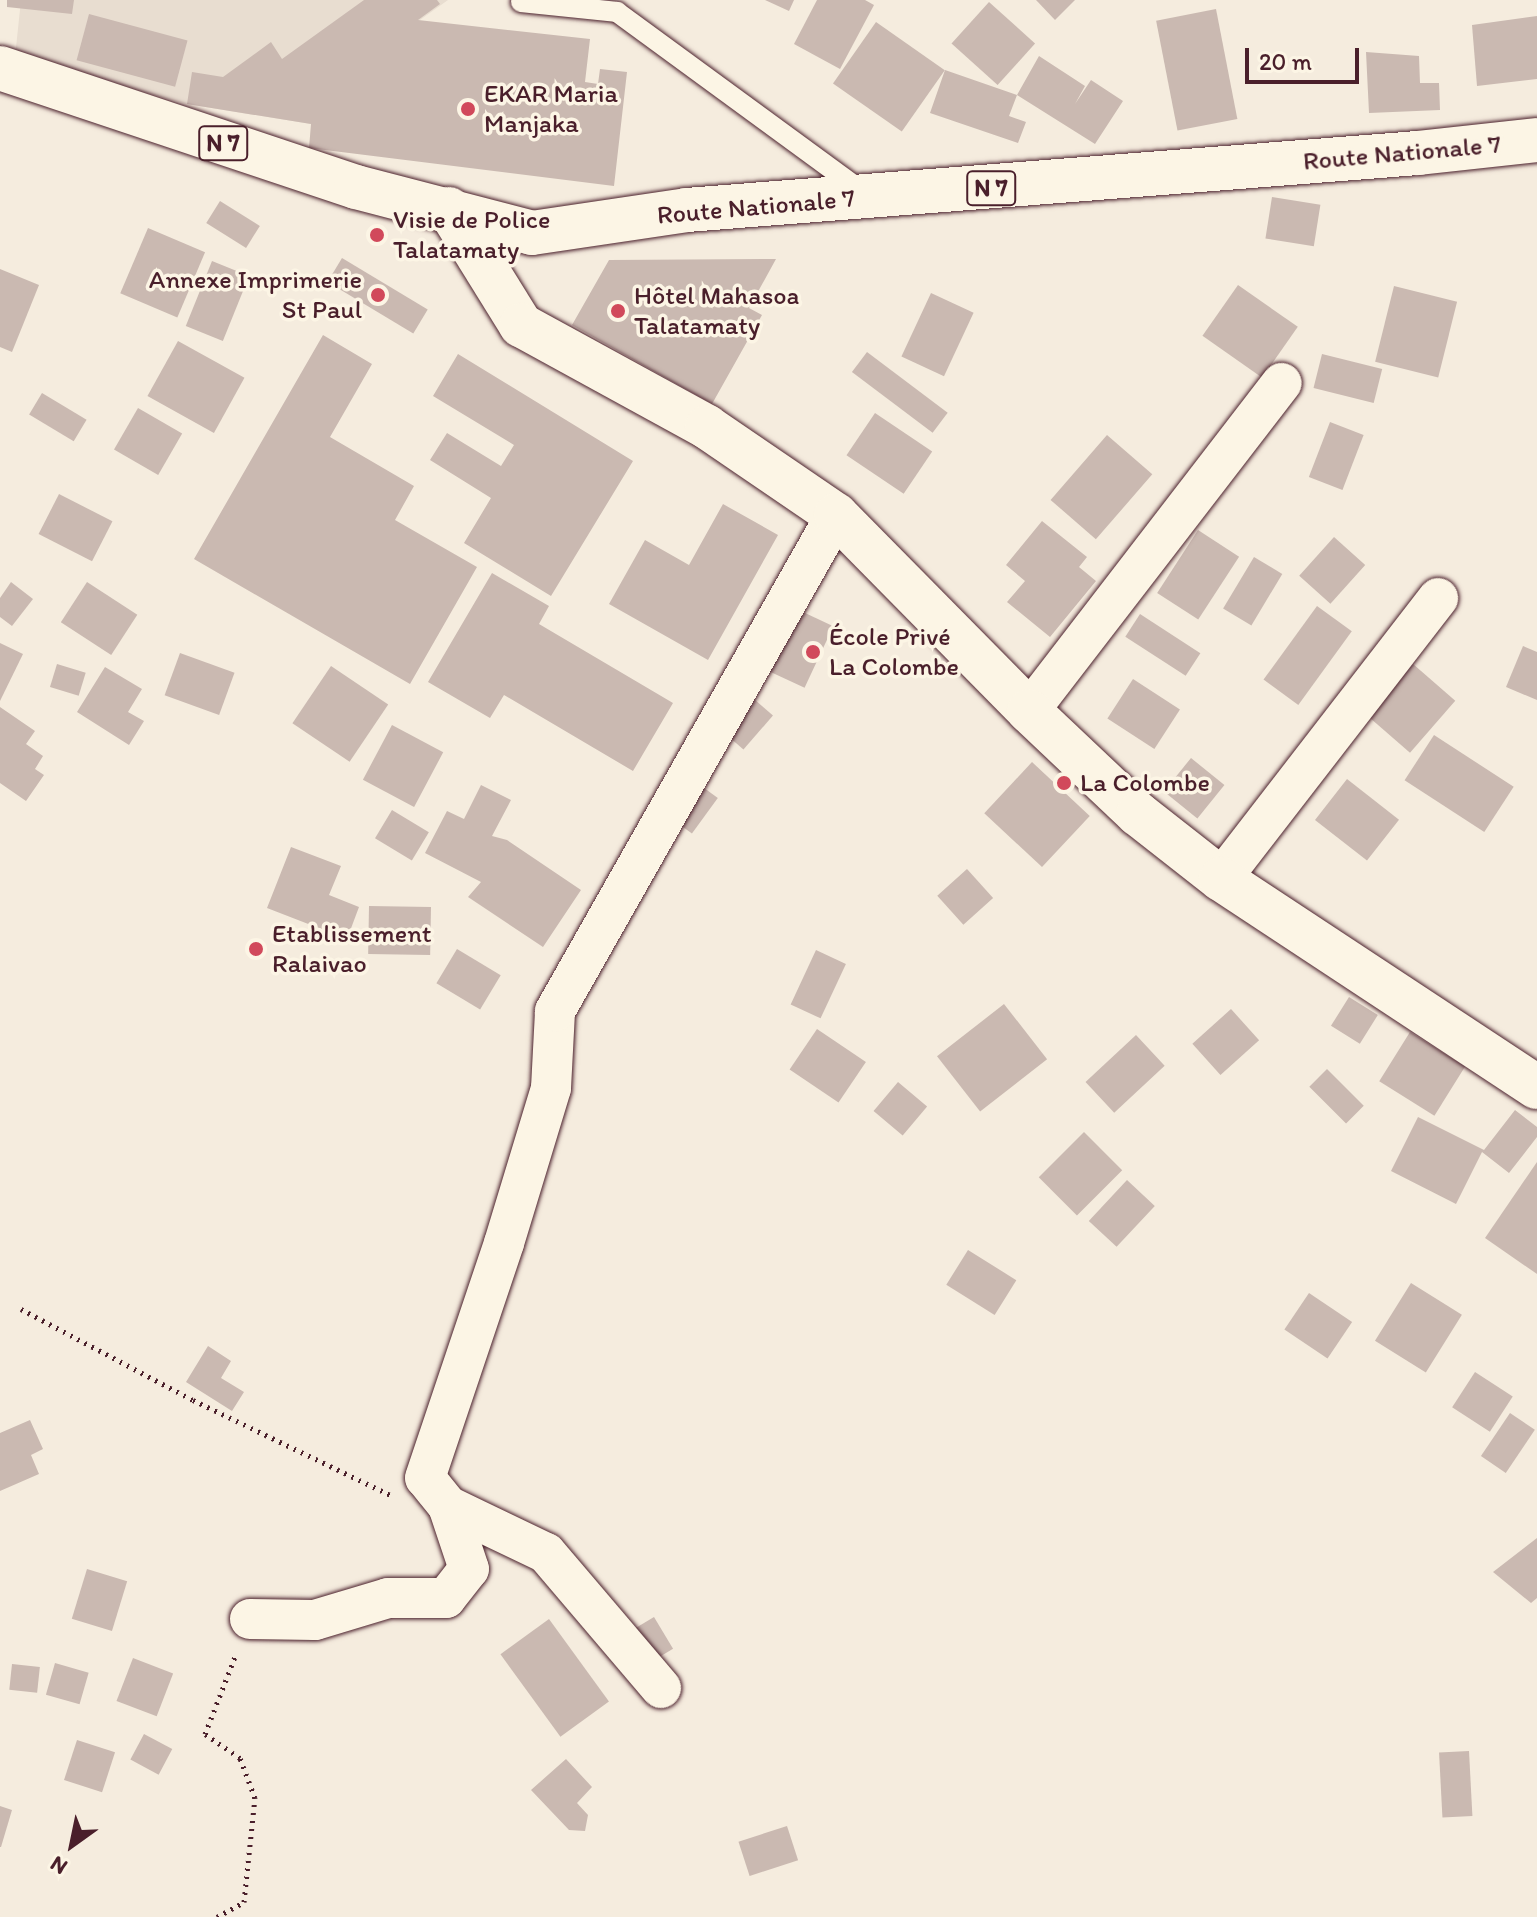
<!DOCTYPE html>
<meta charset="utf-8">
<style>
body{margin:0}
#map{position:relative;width:1537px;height:1917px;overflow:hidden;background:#f5ecde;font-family:Itim,sans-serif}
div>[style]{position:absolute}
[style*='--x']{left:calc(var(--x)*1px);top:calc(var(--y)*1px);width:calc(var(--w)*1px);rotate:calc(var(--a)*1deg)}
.built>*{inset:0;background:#e8ddd0}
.building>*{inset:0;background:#cab9b1;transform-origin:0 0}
.path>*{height:5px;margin-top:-2.5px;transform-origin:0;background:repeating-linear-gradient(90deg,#4a1f2b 0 2px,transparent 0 8px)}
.roads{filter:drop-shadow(0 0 2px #4a1f2b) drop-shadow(0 0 2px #4a1f2b)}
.service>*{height:20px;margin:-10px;padding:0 10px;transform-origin:10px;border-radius:10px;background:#fcf5e5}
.minor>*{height:40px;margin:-20px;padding:0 20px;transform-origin:20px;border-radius:20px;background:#fcf5e5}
.tertiary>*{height:44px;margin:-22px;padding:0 22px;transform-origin:22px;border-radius:22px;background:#fcf5e5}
.primary>*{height:44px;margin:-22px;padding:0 22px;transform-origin:22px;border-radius:22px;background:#fcf5e5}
.dots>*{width:22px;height:22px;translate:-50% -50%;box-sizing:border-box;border:4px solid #fcf5e5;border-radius:50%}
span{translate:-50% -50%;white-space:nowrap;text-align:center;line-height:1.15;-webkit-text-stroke:7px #fcf5e5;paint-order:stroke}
.shield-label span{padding:2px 6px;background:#fcf5e5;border:2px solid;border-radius:6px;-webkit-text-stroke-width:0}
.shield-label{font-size:24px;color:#4a1f2b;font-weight:700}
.poi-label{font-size:26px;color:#4a1f2b}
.left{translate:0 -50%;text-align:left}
.right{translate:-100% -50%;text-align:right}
.street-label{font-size:26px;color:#4a1f2b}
.north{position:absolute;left:32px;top:1805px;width:80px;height:80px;-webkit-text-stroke:6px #fcf5e5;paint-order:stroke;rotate:213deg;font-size:22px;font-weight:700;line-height:32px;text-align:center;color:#4a1f2b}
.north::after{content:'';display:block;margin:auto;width:28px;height:36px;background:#4a1f2b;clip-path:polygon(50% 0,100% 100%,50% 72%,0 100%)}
.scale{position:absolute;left:1245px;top:48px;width:114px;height:36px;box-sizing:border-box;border:4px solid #4a1f2b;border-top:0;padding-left:10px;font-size:24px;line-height:28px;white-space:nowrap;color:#4a1f2b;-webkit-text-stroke:6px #fcf5e5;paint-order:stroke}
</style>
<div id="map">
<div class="built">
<div style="clip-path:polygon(21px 0,448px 0,316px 94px,311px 124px,187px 104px,15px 57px)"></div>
</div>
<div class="building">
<div style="clip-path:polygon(7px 0,74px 0,72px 14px,7px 7px)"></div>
<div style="clip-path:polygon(364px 0,437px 0,440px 4px,418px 20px,590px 39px,585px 82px,598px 84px,600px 69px,627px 72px,614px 186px,309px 148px,311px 124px,187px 104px,192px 72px,223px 77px,271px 42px,282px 59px)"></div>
<div style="clip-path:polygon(765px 0,794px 0,789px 11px)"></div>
<div style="clip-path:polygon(817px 0,865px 0,874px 5px,840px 69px,794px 44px)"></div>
<div style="clip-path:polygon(1036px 0,1075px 0,1055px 20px)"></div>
<div style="left:989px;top:2px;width:62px;height:56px;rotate:42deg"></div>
<div style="left:1216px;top:9px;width:112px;height:61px;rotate:79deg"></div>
<div style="left:89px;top:14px;width:102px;height:48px;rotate:15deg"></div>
<div style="clip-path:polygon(1537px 16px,1537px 79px,1477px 86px,1472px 25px)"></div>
<div style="left:876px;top:22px;width:84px;height:75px;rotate:35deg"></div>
<div style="clip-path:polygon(1366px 52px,1419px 56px,1420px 83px,1439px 83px,1440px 110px,1369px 113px)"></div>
<div style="clip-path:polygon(1039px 56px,1085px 86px,1075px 104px,1091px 80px,1123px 101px,1095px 144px,1017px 95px)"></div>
<div style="clip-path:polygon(945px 70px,1017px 95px,1009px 116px,1026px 122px,1018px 143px,930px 113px)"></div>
<div style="left:1272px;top:197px;width:49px;height:42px;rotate:9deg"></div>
<div style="left:220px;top:201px;width:47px;height:26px;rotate:32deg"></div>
<div style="left:148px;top:228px;width:62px;height:71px;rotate:23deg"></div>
<div style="left:342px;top:258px;width:100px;height:28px;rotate:31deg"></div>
<div style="clip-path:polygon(776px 259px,749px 308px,762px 315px,712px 404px,572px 325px,609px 260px)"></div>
<div style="left:212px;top:261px;width:40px;height:70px;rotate:22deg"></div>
<div style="clip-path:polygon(0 269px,39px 285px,12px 352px,0 347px)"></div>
<div style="left:1238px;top:285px;width:73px;height:62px;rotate:35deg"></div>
<div style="left:1394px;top:286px;width:65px;height:78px;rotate:14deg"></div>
<div style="left:931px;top:293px;width:47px;height:70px;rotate:25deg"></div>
<div style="clip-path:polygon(323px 335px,372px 364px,330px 437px,414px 486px,395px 520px,477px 567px,410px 684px,194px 559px)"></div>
<div style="left:178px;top:341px;width:76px;height:63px;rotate:29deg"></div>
<div style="left:867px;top:352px;width:101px;height:25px;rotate:37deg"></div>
<div style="clip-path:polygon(458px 354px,633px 461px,551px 596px,464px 543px,491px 498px,430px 460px,447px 433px,501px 466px,514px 445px,433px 396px)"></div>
<div style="left:1322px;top:354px;width:62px;height:35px;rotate:14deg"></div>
<div style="left:42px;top:393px;width:52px;height:25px;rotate:31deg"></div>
<div style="left:138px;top:408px;width:51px;height:48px;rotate:30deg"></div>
<div style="left:875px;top:413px;width:69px;height:51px;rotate:34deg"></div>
<div style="left:1330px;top:422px;width:36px;height:59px;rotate:21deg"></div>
<div style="left:1107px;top:435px;width:60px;height:86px;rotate:41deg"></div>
<div style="left:59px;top:494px;width:60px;height:45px;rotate:27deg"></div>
<div style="clip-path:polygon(723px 504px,778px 535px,708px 660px,609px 604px,645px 540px,689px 565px)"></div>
<div style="clip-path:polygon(1042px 521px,1087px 557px,1079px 567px,1096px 581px,1050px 637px,1007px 602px,1025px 581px,1006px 565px)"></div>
<div style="left:1198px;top:530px;width:49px;height:75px;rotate:33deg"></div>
<div style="left:1334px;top:537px;width:42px;height:52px;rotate:42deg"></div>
<div style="left:1254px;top:557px;width:33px;height:60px;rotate:31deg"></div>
<div style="clip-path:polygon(492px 573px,549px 606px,539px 624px,673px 703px,633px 771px,504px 695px,490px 718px,428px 682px)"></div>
<div style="clip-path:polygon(11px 582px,33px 599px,12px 626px,0 617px,0 598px)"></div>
<div style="left:87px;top:582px;width:60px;height:48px;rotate:33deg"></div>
<div style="left:788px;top:605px;width:50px;height:68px;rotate:25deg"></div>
<div style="left:1317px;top:606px;width:43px;height:91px;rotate:36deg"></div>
<div style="left:1140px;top:614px;width:72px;height:27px;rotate:33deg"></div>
<div style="clip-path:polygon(0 643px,23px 654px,0 701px)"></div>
<div style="clip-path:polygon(1523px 646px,1537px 652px,1537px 700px,1506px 687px)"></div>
<div style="left:180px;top:653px;width:58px;height:45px;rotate:20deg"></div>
<div style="left:57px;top:664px;width:30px;height:24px;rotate:17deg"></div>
<div style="left:1413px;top:664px;width:56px;height:69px;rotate:41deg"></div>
<div style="left:331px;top:666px;width:69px;height:69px;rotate:34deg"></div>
<div style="clip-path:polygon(105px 667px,142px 689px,128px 712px,144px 721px,129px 745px,77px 712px)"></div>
<div style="left:1133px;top:679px;width:56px;height:47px;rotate:33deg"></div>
<div style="left:739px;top:686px;width:45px;height:45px;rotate:41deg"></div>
<div style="clip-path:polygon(0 707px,35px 731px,26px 744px,43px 756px,35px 769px,44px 775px,26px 801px,0 783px)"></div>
<div style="left:392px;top:725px;width:58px;height:62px;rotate:28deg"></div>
<div style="left:1434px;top:735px;width:95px;height:54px;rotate:33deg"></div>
<div style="left:1191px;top:758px;width:43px;height:43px;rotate:39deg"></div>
<div style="left:1032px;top:762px;width:79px;height:70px;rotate:43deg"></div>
<div style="left:1347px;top:779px;width:66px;height:52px;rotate:38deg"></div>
<div style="clip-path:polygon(481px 785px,511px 800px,492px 836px,507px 840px,581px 890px,543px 947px,468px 897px,481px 882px,425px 853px,447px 811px,464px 819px)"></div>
<div style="left:700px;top:785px;width:22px;height:44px;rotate:36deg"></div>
<div style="left:392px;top:810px;width:43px;height:33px;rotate:31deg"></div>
<div style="clip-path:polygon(291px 847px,341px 866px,329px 895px,359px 907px,347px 939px,267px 908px)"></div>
<div style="left:967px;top:869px;width:39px;height:40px;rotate:48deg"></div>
<div style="left:369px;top:906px;width:62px;height:48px;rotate:1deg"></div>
<div style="left:457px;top:949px;width:51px;height:40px;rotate:31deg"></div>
<div style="left:816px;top:950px;width:33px;height:60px;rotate:25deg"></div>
<div style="left:1349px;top:997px;width:34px;height:34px;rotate:32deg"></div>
<div style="left:1004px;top:1004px;width:70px;height:85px;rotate:52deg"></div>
<div style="left:1231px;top:1009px;width:42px;height:52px;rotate:48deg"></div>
<div style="left:817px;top:1029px;width:59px;height:49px;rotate:34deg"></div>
<div style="left:1410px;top:1032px;width:65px;height:58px;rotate:32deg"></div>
<div style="left:1136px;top:1035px;width:42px;height:69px;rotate:47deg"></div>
<div style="left:1327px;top:1069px;width:52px;height:25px;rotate:45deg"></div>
<div style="left:898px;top:1082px;width:38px;height:38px;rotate:40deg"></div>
<div style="clip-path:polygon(1515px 1110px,1537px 1127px,1537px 1137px,1509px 1173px,1482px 1152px,1456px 1204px,1391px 1171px,1418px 1117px,1484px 1150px)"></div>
<div style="left:1084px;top:1132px;width:54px;height:64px;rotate:45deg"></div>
<div style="clip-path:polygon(1537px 1162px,1537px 1274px,1485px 1238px)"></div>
<div style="left:1127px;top:1180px;width:38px;height:56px;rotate:43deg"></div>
<div style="left:968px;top:1250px;width:57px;height:41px;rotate:32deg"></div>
<div style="left:1411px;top:1283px;width:60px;height:68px;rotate:32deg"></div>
<div style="left:1309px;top:1293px;width:52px;height:44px;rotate:34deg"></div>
<div style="clip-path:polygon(208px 1346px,231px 1361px,221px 1378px,244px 1392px,232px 1411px,186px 1382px)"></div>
<div style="left:1475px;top:1372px;width:45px;height:42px;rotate:33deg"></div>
<div style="left:1510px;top:1413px;width:30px;height:52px;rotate:34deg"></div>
<div style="clip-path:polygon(30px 1420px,43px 1449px,31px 1455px,39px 1474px,0 1491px,0 1433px)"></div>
<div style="clip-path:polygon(1537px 1538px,1537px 1598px,1531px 1603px,1493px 1572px)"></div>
<div style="left:87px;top:1569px;width:42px;height:52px;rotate:17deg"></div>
<div style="left:654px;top:1617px;width:37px;height:37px;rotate:59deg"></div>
<div style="left:549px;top:1619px;width:102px;height:60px;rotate:54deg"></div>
<div style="left:133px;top:1658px;width:43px;height:46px;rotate:21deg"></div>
<div style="left:55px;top:1663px;width:35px;height:33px;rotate:16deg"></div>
<div style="left:12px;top:1664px;width:28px;height:26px;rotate:6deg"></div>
<div style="left:144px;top:1734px;width:32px;height:29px;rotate:28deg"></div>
<div style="left:77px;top:1740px;width:40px;height:42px;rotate:18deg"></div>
<div style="left:1469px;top:1751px;width:65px;height:30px;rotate:87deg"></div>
<div style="clip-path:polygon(566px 1759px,592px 1787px,577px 1803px,588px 1815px,585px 1831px,569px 1830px,531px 1790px)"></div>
<div style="clip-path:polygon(0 1806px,12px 1810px,1px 1847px,0 1847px)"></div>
<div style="left:787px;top:1826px;width:36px;height:51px;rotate:72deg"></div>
</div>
<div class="path">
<div style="--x:21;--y:1309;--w:195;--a:27.9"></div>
<div style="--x:193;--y:1400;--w:219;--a:25.7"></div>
<div style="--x:217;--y:1917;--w:31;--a:-29"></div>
<div style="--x:244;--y:1902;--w:105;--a:-84"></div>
<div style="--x:255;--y:1798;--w:43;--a:-110.6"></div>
<div style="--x:240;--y:1758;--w:42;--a:-145.6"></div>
<div style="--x:205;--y:1734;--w:86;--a:-68.8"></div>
</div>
<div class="roads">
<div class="service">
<div style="--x:521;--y:2;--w:97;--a:5.9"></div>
<div style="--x:617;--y:12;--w:303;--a:36.2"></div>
</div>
<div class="minor">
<div style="--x:1029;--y:711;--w:414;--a:-52.4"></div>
<div style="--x:1221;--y:879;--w:355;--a:-52.3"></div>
<div style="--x:250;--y:1619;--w:65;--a:0.9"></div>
<div style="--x:315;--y:1620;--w:76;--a:-16.8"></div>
<div style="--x:388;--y:1598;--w:58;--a:0"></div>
<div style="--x:446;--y:1598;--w:37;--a:-52"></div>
<div style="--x:469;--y:1569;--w:66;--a:-108.4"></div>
<div style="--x:661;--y:1688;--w:177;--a:-130.4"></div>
<div style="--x:546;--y:1553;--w:109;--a:-154.4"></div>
<div style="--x:448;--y:1506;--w:36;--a:-129"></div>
<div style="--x:425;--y:1478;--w:248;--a:-71.4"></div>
<div style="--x:504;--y:1243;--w:162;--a:-73.1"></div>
<div style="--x:551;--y:1088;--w:77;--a:-87"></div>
<div style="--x:555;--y:1011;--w:570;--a:-60.47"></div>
</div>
<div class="tertiary">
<div style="--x:449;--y:209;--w:137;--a:58.2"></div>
<div style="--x:521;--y:325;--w:212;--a:28.7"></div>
<div style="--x:707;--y:427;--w:156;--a:34.3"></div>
<div style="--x:836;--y:515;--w:275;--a:45.4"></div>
<div style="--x:1029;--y:711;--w:150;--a:43.4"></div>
<div style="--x:1138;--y:814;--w:105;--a:38.1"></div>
<div style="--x:1221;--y:879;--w:378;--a:33.4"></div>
</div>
<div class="primary">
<div style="--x:0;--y:68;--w:375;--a:18.5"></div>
<div style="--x:356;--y:187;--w:182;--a:14.6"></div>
<div style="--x:532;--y:233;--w:157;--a:-8.4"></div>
<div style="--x:687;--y:210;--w:733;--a:-4.46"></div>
<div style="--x:1418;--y:153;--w:120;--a:-6.2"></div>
</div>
</div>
<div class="dots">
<div style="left:468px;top:109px;background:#d1495b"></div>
<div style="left:377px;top:235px;background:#d1495b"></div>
<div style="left:378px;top:295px;background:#d1495b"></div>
<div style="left:618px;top:311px;background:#d1495b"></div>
<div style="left:813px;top:652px;background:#d1495b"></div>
<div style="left:1064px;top:783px;background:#d1495b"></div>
<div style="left:256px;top:949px;background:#d1495b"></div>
</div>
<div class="shield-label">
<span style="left:223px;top:143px">N 7</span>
<span style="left:991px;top:188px">N 7</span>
</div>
<div class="poi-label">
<span class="left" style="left:484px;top:109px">EKAR Maria<br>Manjaka</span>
<span class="left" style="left:393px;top:235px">Visie de Police<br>Talatamaty</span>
<span class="right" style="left:362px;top:295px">Annexe Imprimerie<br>St Paul</span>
<span class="left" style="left:634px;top:311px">Hôtel Mahasoa<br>Talatamaty</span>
<span class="left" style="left:829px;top:652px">École Privé<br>La Colombe</span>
<span class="left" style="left:1080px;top:783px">La Colombe</span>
<span class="left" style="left:272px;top:949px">Etablissement<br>Ralaivao</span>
</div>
<div class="street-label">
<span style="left:1402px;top:153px;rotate:-5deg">Route Nationale 7</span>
<span style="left:756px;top:207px;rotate:-5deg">Route Nationale 7</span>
</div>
<div class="north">N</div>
<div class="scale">20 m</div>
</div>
